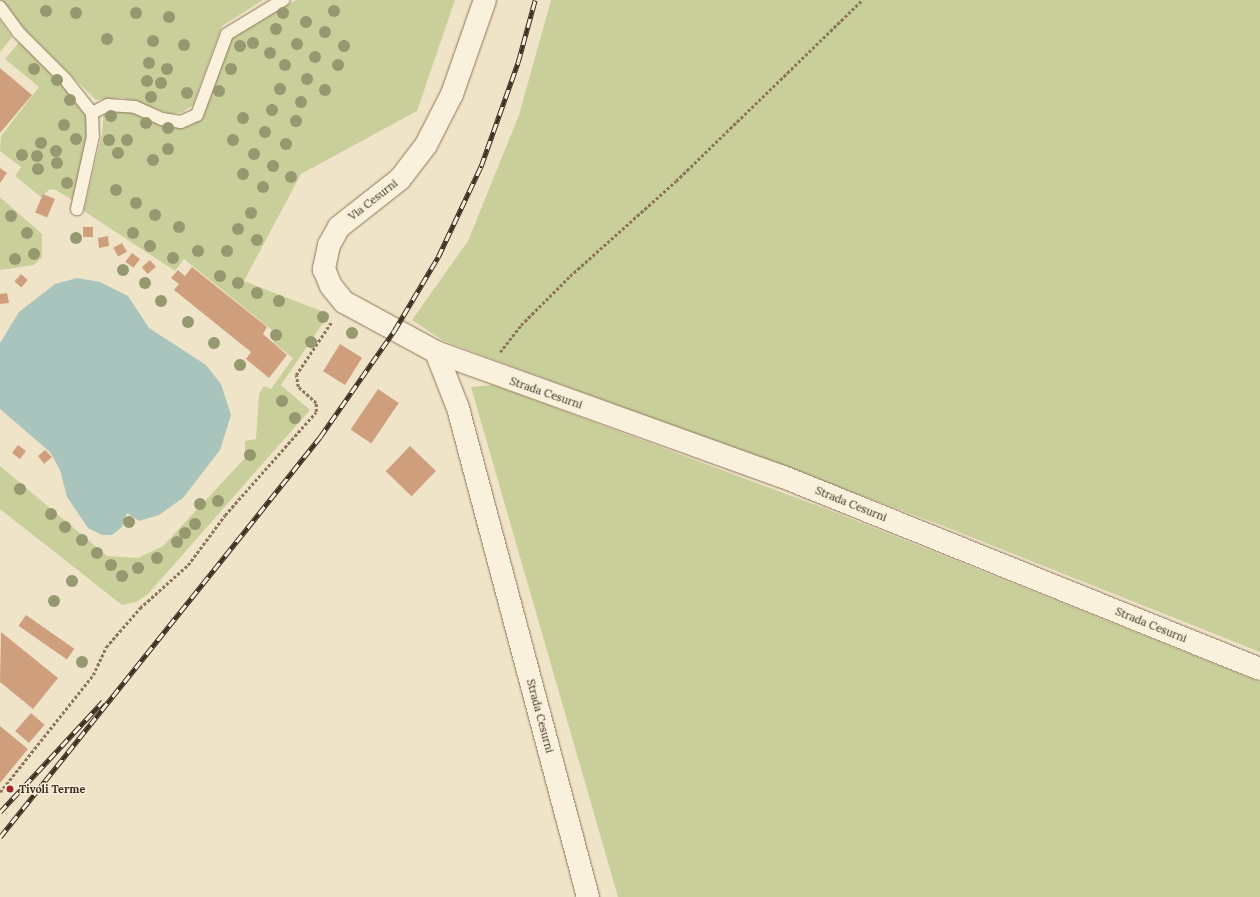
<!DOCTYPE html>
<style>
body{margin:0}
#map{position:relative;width:1260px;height:897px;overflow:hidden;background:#f0e4c8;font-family:Lora,serif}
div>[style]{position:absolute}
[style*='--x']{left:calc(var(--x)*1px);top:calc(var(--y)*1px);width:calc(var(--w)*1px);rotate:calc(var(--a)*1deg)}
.green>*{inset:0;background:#c9cf9b}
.water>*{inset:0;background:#a9c4bc}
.building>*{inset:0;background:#cf9f7d;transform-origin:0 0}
.path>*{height:2.5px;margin-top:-1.25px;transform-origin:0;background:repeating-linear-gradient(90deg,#8d765c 0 3px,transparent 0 5px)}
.roads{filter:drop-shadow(0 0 1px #8d765c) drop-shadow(0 0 1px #8d765c)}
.lane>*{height:12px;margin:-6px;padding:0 6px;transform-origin:6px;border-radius:6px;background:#faf1dc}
.street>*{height:22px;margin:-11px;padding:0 11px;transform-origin:11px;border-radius:11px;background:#faf1dc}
.rail>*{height:4.5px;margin-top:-2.25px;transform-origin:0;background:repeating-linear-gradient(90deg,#f7eed8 0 9px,#3d2e20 0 18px);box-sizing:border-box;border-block:1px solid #3d2e20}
.trees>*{width:12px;height:12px;margin:-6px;border-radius:50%;background:#96986f}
.dots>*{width:11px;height:11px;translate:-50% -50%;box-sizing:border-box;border:2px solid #f7eed8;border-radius:50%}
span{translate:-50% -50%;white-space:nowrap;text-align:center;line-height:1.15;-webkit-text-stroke:3px #f7eed8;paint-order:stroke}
.street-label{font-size:11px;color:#3d2e20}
.poi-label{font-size:11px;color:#3d2e20;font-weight:700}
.left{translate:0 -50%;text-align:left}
</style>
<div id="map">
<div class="green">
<div style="clip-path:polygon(2px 0,263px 0,222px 26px,193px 105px,183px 112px,171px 114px,123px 98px,96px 100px,14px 19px)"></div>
<div style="clip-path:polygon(296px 0,455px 0,417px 111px,301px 174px,244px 281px,329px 314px,281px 385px,310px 410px,148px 594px,136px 602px,122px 605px,0 509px,0 466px,107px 556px,138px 558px,163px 546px,245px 458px,245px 441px,256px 439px,259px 394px,264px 386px,271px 389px,293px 358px,273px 342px,278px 335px,184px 259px,175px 271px,84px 211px,102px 134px,104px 111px,135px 112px,171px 127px,188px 126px,195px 122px,232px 37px)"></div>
<div style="clip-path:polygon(551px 0,1260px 0,1260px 652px,938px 524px,444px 341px,412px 320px,468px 241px,519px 115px)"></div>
<div style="clip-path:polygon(0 20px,12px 37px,0 52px)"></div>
<div style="clip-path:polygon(21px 40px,83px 102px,89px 122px,89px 140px,74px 201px,56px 190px,50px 189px,41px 197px,15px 176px,21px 167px,0 151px,1px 136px,39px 87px,5px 59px)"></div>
<div style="clip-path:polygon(0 197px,42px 234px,42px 257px,34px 265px,0 270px)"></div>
<div style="clip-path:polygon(494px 385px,824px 508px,1260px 682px,1260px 897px,618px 897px,471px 387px)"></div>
</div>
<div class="water">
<div style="clip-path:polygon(77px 278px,100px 282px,128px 296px,149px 328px,206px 365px,221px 384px,231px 415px,220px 450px,183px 498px,159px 515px,139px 521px,127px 513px,122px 527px,112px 535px,102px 535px,88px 528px,67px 497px,60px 470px,50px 452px,0 409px,0 343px,19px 312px,55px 284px)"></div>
</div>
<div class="building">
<div style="clip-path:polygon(0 68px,32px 95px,0 133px)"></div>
<div style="clip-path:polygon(0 168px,7px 173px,0 183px)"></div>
<div style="left:43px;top:194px;width:13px;height:20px;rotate:23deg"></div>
<div style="left:83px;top:227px;width:10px;height:10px"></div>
<div style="clip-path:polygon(108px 236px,109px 246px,99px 248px,98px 238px)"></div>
<div style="left:122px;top:243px;width:10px;height:10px;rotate:61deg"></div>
<div style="left:132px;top:253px;width:10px;height:11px;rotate:37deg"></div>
<div style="left:150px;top:260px;width:9px;height:11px;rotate:49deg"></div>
<div style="clip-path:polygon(192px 267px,267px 327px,263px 334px,287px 355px,269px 378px,246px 359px,251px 352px,174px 290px,179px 284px,171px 278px,178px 270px,185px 276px)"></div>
<div style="left:21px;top:274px;width:9px;height:10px;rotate:41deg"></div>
<div style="clip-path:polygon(7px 293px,9px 303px,0 304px,0 294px)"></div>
<div style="left:340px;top:344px;width:26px;height:32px;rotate:32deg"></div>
<div style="left:378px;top:389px;width:25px;height:49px;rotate:34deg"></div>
<div style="left:18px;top:445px;width:10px;height:10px;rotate:37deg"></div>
<div style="left:410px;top:446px;width:36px;height:35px;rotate:44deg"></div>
<div style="clip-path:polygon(45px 450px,52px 457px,44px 464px,38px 456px)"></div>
<div style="left:26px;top:615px;width:59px;height:13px;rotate:35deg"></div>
<div style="clip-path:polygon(1px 632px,58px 678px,33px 709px,0 682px)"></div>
<div style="left:31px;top:713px;width:18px;height:24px;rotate:41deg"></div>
<div style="clip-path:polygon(0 726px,28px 749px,0 783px)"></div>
</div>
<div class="path">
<div style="--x:500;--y:352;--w:34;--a:-52"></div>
<div style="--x:521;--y:325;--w:69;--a:-45"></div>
<div style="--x:570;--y:276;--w:142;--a:-41.9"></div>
<div style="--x:676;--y:181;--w:260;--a:-44.2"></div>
<div style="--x:0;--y:792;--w:149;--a:-51.5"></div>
<div style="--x:93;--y:675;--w:31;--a:-65"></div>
<div style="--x:106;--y:647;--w:52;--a:-48.9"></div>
<div style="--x:140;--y:608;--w:64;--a:-41.9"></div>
<div style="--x:188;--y:565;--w:62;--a:-53.5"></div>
<div style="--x:225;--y:515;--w:137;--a:-48.5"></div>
<div style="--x:316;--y:412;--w:9;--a:-90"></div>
<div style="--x:316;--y:403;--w:24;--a:-138"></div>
<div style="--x:298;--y:387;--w:12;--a:-99"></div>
<div style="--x:296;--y:375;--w:65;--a:-56.3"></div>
</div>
<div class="roads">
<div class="lane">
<div style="--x:0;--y:7;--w:31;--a:54"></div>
<div style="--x:18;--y:32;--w:66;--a:45"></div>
<div style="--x:65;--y:79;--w:43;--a:51.5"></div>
<div style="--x:92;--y:113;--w:23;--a:88"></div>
<div style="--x:93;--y:136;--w:75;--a:102.4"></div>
<div style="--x:92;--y:113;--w:18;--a:-27"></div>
<div style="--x:108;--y:105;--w:27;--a:4"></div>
<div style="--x:135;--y:107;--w:30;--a:24"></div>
<div style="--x:162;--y:119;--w:19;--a:9"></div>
<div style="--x:181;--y:122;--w:17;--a:-24"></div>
<div style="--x:197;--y:115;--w:86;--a:-69.7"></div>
<div style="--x:227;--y:34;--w:66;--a:-31.3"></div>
</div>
<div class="street">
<div style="--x:485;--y:0;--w:100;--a:109.3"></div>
<div style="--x:452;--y:94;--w:57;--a:117"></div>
<div style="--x:426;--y:145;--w:43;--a:127.4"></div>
<div style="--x:400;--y:179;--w:78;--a:141.8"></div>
<div style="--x:339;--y:227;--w:21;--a:119"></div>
<div style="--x:329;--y:245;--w:25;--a:102"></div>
<div style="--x:324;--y:269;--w:18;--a:68"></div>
<div style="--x:331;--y:286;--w:21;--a:51"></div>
<div style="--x:344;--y:302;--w:105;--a:28.5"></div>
<div style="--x:436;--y:352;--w:60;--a:68.6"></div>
<div style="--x:458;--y:408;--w:506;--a:75.11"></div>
<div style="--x:436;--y:352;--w:367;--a:19.8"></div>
<div style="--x:781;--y:476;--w:516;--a:21.95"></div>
</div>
</div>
<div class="rail">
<div style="--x:0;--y:812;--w:151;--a:-47.1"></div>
<div style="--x:0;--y:837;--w:512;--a:-51.34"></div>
<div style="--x:320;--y:437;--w:129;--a:-55.1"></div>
<div style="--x:394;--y:331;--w:86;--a:-59.3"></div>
<div style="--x:438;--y:257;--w:101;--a:-64.7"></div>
<div style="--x:481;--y:166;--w:110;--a:-70.4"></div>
<div style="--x:518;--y:62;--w:64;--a:-74.7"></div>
</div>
<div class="trees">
<div style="left:46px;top:11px"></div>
<div style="left:334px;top:11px"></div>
<div style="left:76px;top:13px"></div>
<div style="left:136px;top:13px"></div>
<div style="left:283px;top:13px"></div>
<div style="left:169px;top:17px"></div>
<div style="left:306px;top:22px"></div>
<div style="left:276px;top:29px"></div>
<div style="left:325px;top:32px"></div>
<div style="left:107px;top:39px"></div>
<div style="left:153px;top:41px"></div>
<div style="left:253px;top:43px"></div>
<div style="left:297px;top:44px"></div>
<div style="left:184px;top:45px"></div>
<div style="left:240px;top:46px"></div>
<div style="left:344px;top:46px"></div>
<div style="left:270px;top:53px"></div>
<div style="left:315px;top:57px"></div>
<div style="left:149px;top:63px"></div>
<div style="left:285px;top:65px"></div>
<div style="left:338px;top:65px"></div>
<div style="left:34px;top:69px"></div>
<div style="left:167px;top:69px"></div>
<div style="left:231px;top:69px"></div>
<div style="left:307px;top:79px"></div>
<div style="left:57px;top:80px"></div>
<div style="left:147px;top:81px"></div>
<div style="left:161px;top:83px"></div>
<div style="left:280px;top:89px"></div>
<div style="left:325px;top:90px"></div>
<div style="left:219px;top:91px"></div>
<div style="left:187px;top:93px"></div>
<div style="left:151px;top:97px"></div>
<div style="left:70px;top:100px"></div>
<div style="left:301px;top:102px"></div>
<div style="left:272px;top:110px"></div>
<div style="left:111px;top:116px"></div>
<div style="left:243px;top:118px"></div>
<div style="left:296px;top:121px"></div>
<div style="left:146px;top:123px"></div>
<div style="left:64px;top:125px"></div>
<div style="left:168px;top:128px"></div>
<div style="left:265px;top:132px"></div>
<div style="left:76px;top:139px"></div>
<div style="left:109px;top:140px"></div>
<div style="left:127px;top:140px"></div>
<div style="left:233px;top:140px"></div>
<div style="left:41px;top:143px"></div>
<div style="left:286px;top:144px"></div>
<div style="left:168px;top:149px"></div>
<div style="left:56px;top:151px"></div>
<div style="left:118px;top:153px"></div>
<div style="left:254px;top:154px"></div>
<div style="left:22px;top:155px"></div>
<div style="left:37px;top:156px"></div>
<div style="left:153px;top:160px"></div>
<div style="left:57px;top:163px"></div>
<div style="left:273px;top:166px"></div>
<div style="left:38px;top:169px"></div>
<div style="left:243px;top:174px"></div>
<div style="left:291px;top:177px"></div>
<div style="left:67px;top:183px"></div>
<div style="left:263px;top:187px"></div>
<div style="left:116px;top:190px"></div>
<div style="left:136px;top:203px"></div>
<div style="left:251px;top:213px"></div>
<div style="left:155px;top:215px"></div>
<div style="left:11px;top:216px"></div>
<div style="left:179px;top:227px"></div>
<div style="left:238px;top:229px"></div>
<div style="left:27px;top:233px"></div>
<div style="left:133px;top:233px"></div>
<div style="left:76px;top:238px"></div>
<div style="left:257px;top:240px"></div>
<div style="left:150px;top:246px"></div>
<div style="left:198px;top:251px"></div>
<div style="left:227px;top:251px"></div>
<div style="left:34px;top:254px"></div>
<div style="left:173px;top:258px"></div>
<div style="left:15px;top:259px"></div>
<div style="left:123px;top:270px"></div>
<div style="left:220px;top:276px"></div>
<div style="left:145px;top:283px"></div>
<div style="left:238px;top:283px"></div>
<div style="left:257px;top:293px"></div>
<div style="left:161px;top:301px"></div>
<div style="left:279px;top:301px"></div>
<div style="left:323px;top:317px"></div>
<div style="left:188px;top:322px"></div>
<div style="left:352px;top:333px"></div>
<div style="left:276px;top:335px"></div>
<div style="left:311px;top:342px"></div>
<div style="left:214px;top:343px"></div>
<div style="left:240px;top:365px"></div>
<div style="left:282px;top:401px"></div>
<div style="left:295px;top:418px"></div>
<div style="left:250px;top:455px"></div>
<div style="left:20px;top:489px"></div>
<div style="left:218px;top:501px"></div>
<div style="left:200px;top:504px"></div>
<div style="left:51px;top:514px"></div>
<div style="left:129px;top:522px"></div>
<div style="left:195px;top:524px"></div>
<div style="left:65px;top:527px"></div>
<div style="left:185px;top:533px"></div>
<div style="left:82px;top:540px"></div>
<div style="left:177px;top:542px"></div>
<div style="left:97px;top:553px"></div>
<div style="left:157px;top:558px"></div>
<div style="left:111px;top:565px"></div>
<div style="left:138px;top:568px"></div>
<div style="left:122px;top:576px"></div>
<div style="left:72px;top:581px"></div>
<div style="left:54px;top:601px"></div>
<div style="left:82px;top:662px"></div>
</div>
<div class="dots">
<div style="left:10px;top:789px;background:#9e2a2b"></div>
</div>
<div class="street-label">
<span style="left:373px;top:200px;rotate:-38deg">Via Cesurni</span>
<span style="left:546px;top:393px;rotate:19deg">Strada Cesurni</span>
<span style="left:851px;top:504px;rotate:22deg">Strada Cesurni</span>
<span style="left:1151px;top:625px;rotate:22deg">Strada Cesurni</span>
<span style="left:540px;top:716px;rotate:75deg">Strada Cesurni</span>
</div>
<div class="poi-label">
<span class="left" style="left:19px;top:789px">Tivoli Terme</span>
</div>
</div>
